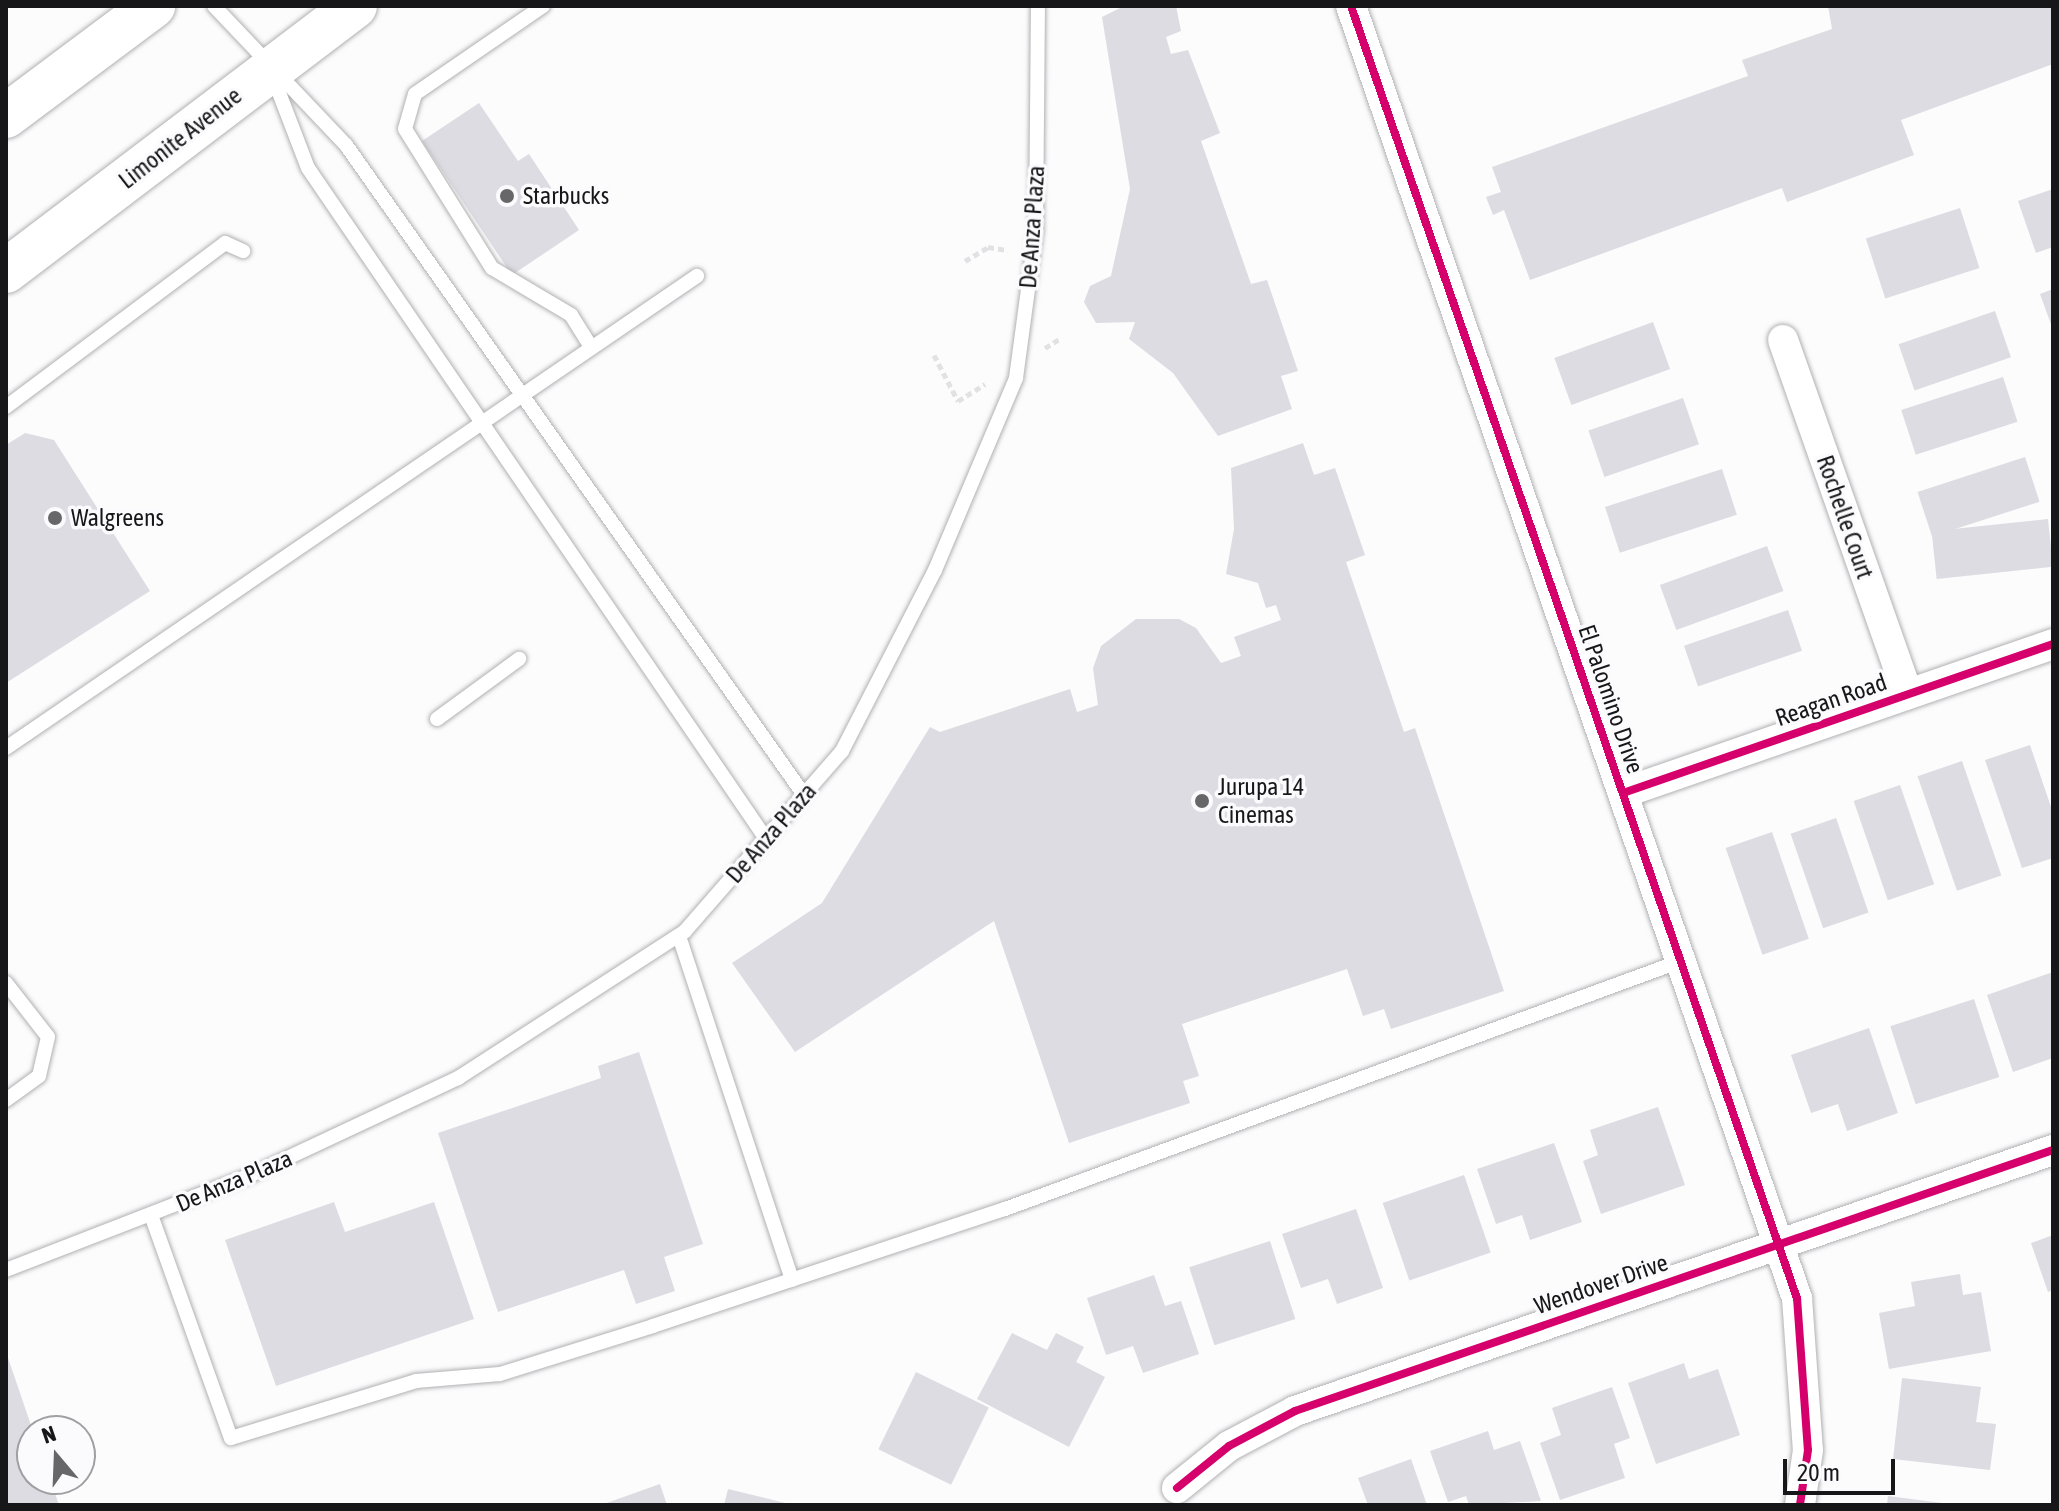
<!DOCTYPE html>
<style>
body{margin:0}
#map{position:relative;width:2059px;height:1511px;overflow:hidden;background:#fcfcfd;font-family:"Asap Condensed",sans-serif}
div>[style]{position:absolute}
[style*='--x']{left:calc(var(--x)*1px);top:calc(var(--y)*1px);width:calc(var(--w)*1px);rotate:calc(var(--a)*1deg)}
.building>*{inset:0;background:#dcdce2;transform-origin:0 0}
.path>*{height:5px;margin-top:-2.5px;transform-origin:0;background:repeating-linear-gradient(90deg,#e2e2e4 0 6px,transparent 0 10px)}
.roads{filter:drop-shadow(0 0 2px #b1b1b3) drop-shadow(0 0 2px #b1b1b3)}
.lane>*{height:14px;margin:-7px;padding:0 7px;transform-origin:7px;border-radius:7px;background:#fff}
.street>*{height:30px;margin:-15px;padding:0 15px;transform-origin:15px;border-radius:15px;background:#fff}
.primary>*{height:44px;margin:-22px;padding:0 22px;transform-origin:22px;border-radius:22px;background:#fff}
.cycleway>*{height:8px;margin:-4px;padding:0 4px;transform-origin:4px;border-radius:4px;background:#d6006c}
.dots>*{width:22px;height:22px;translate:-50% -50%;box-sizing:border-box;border:4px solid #fbfbfe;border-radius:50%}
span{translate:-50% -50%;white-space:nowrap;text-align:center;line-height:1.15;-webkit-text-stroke:7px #fbfbfe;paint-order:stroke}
.street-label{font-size:24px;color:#17171a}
.poi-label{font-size:24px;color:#17171a}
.left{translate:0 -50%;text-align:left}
.frame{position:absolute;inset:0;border:8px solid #17171a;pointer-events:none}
.north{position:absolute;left:16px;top:1415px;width:80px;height:80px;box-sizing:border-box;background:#fbfbfe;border:2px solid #a0a0a3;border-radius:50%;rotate:341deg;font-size:22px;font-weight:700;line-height:32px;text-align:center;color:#17171a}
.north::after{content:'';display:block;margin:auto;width:28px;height:36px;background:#676769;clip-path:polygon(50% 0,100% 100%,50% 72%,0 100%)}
.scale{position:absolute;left:1783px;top:1459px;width:112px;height:36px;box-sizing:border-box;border:4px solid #17171a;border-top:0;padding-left:10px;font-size:24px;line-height:28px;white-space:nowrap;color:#17171a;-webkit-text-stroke:6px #fbfbfe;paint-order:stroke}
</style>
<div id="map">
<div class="building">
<div style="clip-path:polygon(1124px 6px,1176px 6px,1181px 31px,1166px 37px,1171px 54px,1188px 50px,1220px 133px,1201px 141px,1251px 284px,1267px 280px,1298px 371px,1281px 376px,1292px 409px,1218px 436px,1173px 373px,1129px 339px,1135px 322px,1096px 323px,1084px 302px,1090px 286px,1111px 276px,1130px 189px,1102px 17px)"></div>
<div style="clip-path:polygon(1828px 6px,2053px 6px,2053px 64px,1901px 120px,1914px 155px,1787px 202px,1782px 188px,1530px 280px,1504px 210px,1493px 215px,1486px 197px,1501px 192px,1492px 167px,1748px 76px,1742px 60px,1832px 29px)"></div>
<div style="clip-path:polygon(479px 103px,518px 161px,529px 154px,579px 230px,512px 275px,422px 141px)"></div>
<div style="clip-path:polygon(2053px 189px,2053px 247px,2036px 253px,2018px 201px)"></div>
<div style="left:1960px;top:208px;width:63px;height:99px;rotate:72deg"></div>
<div style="clip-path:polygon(2053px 289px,2053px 330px,2040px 294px)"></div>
<div style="left:1995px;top:311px;width:49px;height:102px;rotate:71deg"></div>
<div style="left:1653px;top:322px;width:50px;height:105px;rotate:70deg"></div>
<div style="left:2003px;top:377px;width:47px;height:107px;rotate:72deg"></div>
<div style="left:1683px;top:398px;width:49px;height:100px;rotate:71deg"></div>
<div style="clip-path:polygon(25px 433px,54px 440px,150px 591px,6px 683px,6px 445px)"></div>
<div style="clip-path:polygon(1303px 443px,1314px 475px,1335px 468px,1365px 555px,1346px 562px,1404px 732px,1415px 728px,1504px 991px,1391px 1029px,1384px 1009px,1363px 1016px,1347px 969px,1182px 1024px,1199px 1076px,1183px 1081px,1190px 1103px,1069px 1143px,994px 921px,795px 1052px,732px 963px,822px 903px,930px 727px,940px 732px,1070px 689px,1077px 712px,1098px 705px,1093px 668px,1101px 646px,1136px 619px,1179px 619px,1196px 628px,1221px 663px,1241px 656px,1234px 637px,1281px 620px,1276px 605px,1266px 608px,1258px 583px,1226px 574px,1234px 529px,1231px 468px)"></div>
<div style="left:2025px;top:457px;width:47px;height:113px;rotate:72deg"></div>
<div style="left:1722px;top:469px;width:48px;height:123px;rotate:72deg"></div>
<div style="left:2048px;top:519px;width:48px;height:117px;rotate:84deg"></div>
<div style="left:1767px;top:546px;width:48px;height:114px;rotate:70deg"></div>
<div style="left:1788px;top:610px;width:43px;height:110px;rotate:71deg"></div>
<div style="clip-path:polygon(2030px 745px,2053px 813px,2053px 858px,2022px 868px,1985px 760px)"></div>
<div style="left:1962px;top:761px;width:121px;height:47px;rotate:71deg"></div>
<div style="left:1900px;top:785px;width:105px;height:49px;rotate:71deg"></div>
<div style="left:1836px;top:818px;width:100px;height:48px;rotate:71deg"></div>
<div style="left:1772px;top:832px;width:113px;height:49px;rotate:71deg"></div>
<div style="clip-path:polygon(2053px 972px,2053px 1058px,2013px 1072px,1987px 995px)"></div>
<div style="left:1974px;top:999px;width:82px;height:88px;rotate:72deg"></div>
<div style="clip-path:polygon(1869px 1028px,1898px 1113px,1847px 1131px,1838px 1104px,1811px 1113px,1791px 1055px)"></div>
<div style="clip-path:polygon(639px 1052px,703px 1244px,664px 1257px,675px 1291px,636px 1304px,624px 1270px,498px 1312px,438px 1133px,601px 1078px,598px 1066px)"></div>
<div style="clip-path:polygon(1658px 1107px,1685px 1185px,1601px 1214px,1583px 1161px,1598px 1155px,1590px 1130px)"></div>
<div style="clip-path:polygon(1554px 1143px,1582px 1222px,1530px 1240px,1522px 1215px,1496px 1224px,1477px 1169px)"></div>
<div style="left:1464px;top:1175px;width:82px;height:86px;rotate:71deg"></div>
<div style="clip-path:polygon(334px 1202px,345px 1232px,434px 1202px,474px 1319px,276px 1386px,225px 1240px)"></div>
<div style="clip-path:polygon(1356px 1209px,1383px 1288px,1337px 1304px,1328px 1279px,1301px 1288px,1282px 1234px)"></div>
<div style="clip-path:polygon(2053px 1235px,2053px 1290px,2048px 1292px,2031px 1243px)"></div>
<div style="left:1270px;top:1241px;width:82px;height:85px;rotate:72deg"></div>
<div style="clip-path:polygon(1960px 1274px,1963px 1295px,1981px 1292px,1991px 1351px,1889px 1369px,1879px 1313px,1915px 1306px,1911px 1282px)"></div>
<div style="clip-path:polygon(1154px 1275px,1165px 1306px,1181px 1301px,1199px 1354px,1143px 1373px,1133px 1346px,1106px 1355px,1087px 1298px)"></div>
<div style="clip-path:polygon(1012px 1333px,1047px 1350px,1056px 1333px,1084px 1347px,1076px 1362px,1105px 1377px,1069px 1447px,977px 1399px)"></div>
<div style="clip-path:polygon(6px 1352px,33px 1431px,32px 1479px,50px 1479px,59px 1505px,6px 1505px)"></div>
<div style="clip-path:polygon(1684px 1363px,1689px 1379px,1718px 1369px,1740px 1435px,1656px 1464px,1628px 1383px)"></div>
<div style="left:916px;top:1372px;width:81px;height:86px;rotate:26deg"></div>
<div style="clip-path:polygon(1902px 1378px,1981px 1387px,1976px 1422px,1996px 1424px,1990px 1470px,1893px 1459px)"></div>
<div style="clip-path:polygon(1612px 1387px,1630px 1438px,1614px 1444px,1625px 1478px,1560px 1500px,1540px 1443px,1561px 1435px,1552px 1408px)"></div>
<div style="clip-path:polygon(1488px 1431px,1494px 1450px,1520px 1441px,1541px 1501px,1469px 1505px,1466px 1496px,1448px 1502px,1430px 1451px)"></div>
<div style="clip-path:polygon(1411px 1459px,1427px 1505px,1368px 1505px,1358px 1478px)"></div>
<div style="clip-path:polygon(660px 1484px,667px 1505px,601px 1505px)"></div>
<div style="clip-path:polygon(728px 1489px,789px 1504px,789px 1505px,724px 1505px)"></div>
<div style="clip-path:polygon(1888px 1496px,1942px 1503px,1942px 1505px,1887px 1505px)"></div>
</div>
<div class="path">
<div style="--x:965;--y:261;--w:27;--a:-31"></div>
<div style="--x:988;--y:247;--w:20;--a:9"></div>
<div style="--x:1045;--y:348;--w:19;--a:-32"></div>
<div style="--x:934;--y:355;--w:52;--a:62.4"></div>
<div style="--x:958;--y:401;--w:32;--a:-32"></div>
</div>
<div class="roads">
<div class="lane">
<div style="--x:214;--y:6;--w:192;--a:46.5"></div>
<div style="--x:346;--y:145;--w:795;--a:54.83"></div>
<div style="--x:543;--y:6;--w:155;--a:145.5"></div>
<div style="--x:415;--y:94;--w:36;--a:106"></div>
<div style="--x:405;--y:129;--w:164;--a:58"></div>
<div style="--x:492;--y:268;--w:92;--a:30.7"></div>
<div style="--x:571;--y:315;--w:36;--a:58"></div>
<div style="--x:273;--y:77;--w:97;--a:69"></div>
<div style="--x:308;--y:168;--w:812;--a:55.68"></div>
<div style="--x:6;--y:407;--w:274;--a:-36.8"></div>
<div style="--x:225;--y:243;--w:20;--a:24"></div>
<div style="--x:437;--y:719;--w:102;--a:-36.2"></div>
<div style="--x:6;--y:748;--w:837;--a:-34.34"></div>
<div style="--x:679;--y:936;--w:362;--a:71.8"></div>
<div style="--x:6;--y:983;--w:68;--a:52.1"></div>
<div style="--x:48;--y:1037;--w:40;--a:103"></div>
<div style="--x:39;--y:1076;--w:41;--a:144"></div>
<div style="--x:151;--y:1215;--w:237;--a:70.3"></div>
<div style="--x:231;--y:1438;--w:194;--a:-17.1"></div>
<div style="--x:416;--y:1381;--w:84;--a:-4.8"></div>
<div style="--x:500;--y:1374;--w:160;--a:-17.4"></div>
<div style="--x:653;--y:1326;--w:371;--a:-18.4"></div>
<div style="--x:1005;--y:1209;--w:720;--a:-20.15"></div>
<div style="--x:6;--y:1270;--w:263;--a:-21.2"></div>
<div style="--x:251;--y:1175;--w:229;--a:-25.1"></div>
<div style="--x:458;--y:1078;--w:270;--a:-32.9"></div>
<div style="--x:685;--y:931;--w:239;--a:-48.9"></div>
<div style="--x:842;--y:751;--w:203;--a:-62.8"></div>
<div style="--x:935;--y:570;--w:208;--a:-67.1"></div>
<div style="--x:1016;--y:378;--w:149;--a:-82.3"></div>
<div style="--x:1036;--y:230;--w:224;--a:-89.5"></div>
</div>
<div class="street">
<div style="--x:1351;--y:6;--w:1367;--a:70.96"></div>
<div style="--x:1797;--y:1298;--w:152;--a:85.9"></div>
<div style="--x:1808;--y:1450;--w:56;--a:98.3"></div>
<div style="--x:1783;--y:340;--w:375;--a:70.6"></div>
<div style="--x:1623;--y:793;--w:455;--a:-19.1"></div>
<div style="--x:1177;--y:1488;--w:67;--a:-38.9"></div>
<div style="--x:1229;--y:1446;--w:75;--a:-27.9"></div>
<div style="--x:1295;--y:1411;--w:802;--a:-19"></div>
</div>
<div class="primary">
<div style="--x:6;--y:116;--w:184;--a:-36.8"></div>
<div style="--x:6;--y:271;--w:438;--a:-37.2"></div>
</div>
</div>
<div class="cycleway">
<div style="--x:1351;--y:6;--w:1367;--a:70.96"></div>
<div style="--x:1797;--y:1298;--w:152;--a:85.9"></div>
<div style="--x:1808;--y:1450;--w:56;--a:98.3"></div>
<div style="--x:1623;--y:793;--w:455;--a:-19.1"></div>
<div style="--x:1177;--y:1488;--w:67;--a:-38.9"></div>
<div style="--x:1229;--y:1446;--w:75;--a:-27.9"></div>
<div style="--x:1295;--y:1411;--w:802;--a:-19"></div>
</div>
<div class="dots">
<div style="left:507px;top:196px;background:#676769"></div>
<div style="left:55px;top:518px;background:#676769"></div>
<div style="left:1202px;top:801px;background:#676769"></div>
</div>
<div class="street-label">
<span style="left:180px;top:138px;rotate:-38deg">Limonite Avenue</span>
<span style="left:1032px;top:227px;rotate:-86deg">De Anza Plaza</span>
<span style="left:1845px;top:517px;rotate:71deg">Rochelle Court</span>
<span style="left:1611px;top:699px;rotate:71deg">El Palomino Drive</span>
<span style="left:1831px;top:700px;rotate:-19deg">Reagan Road</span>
<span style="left:771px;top:833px;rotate:-49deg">De Anza Plaza</span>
<span style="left:234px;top:1181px;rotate:-23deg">De Anza Plaza</span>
<span style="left:1601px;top:1284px;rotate:-19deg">Wendover Drive</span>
</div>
<div class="poi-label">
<span class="left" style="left:523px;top:196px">Starbucks</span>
<span class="left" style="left:71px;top:518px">Walgreens</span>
<span class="left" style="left:1218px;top:801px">Jurupa 14<br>Cinemas</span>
</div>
<div class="frame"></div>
<div class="north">N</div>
<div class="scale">20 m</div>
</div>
